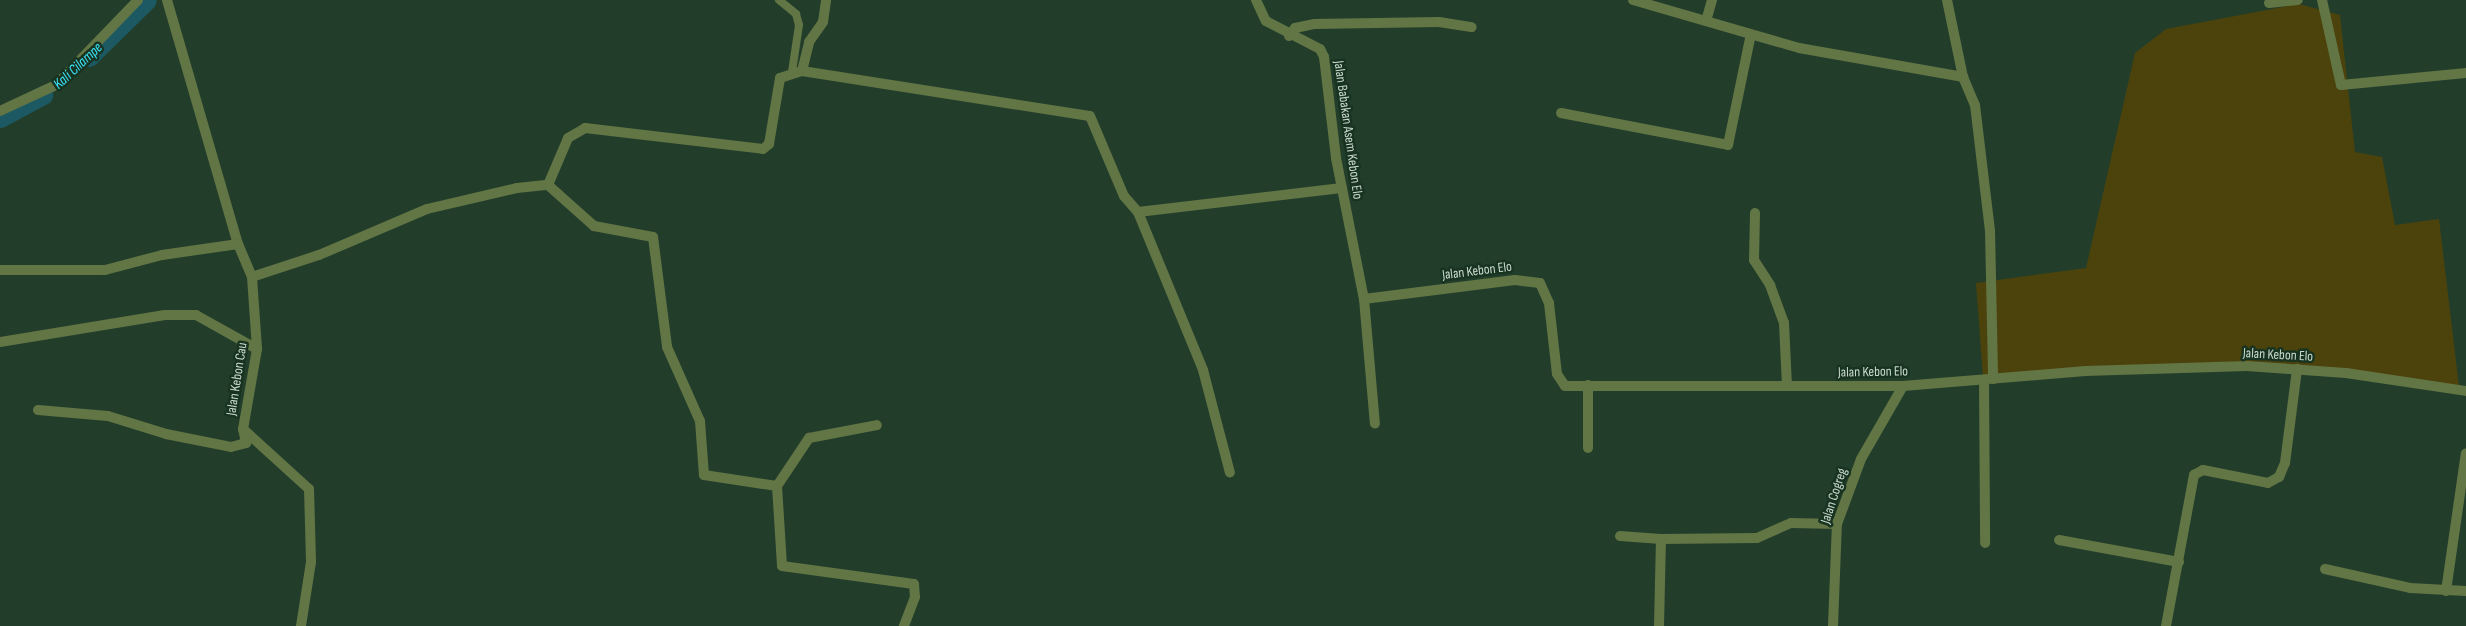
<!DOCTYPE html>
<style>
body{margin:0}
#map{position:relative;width:2466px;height:626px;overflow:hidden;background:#223e2b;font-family:"Sofia Sans Condensed",sans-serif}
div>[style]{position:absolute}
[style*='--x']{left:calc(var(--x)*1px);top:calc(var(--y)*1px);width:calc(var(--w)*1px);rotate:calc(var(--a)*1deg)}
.green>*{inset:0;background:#4c420b}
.canal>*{height:19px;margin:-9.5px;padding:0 9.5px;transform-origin:9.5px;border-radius:9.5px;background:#1c5962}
.service>*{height:8px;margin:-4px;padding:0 4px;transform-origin:4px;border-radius:4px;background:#627545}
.minor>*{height:10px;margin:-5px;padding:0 5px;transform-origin:5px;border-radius:5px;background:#627545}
.tertiary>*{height:10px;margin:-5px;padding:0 5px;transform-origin:5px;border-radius:5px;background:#627545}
span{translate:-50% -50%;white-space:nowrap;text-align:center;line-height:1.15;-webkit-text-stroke:5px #183421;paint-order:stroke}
.street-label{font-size:14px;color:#c9d9cd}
.water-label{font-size:15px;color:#3ae2fa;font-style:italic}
</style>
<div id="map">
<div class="green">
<div style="clip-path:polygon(2299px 4px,2340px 15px,2355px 152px,2382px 157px,2395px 225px,2439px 219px,2459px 386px,2388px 376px,2147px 366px,1983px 377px,1976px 283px,2086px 268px,2135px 53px,2166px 29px)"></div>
</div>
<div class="canal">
<div style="--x:89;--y:57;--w:81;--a:-44.5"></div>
<div style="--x:0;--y:118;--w:49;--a:-28.1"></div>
</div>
<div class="service">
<div style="--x:779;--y:0;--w:22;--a:39"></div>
<div style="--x:796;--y:14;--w:11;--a:75"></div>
<div style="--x:799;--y:25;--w:48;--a:98.5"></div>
</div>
<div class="minor">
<div style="--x:167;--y:0;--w:254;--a:73.8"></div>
<div style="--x:238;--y:244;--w:36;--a:67"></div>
<div style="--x:252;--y:277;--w:72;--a:86"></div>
<div style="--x:257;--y:349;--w:81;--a:99.9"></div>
<div style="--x:243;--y:429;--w:89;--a:42.3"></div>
<div style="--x:309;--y:489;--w:73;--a:88.4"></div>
<div style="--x:311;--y:562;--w:65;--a:98.9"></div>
<div style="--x:1633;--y:0;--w:173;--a:16.1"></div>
<div style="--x:1799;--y:48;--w:167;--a:10"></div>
<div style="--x:1947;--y:0;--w:79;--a:78.3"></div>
<div style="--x:1963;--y:77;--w:30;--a:67"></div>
<div style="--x:1975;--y:105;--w:126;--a:83.2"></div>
<div style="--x:1990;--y:230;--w:149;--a:88.8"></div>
<div style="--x:2322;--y:0;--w:87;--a:77.4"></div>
<div style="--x:2341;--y:85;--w:126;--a:-5.5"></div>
<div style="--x:2269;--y:3;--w:29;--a:-6"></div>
<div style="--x:1706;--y:21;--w:22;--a:-74"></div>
<div style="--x:1289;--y:36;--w:10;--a:-53"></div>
<div style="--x:1295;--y:28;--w:19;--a:-12"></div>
<div style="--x:1314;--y:24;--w:125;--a:-0.9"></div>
<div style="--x:1439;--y:22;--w:33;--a:9"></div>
<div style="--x:802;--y:71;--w:30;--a:-76"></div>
<div style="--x:809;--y:42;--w:24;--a:-55"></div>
<div style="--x:823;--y:22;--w:22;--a:-82"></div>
<div style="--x:0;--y:111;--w:62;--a:-24.9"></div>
<div style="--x:56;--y:85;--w:118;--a:-46"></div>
<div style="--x:1561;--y:113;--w:170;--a:10.8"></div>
<div style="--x:1728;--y:145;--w:113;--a:-78.3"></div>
<div style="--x:548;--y:185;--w:51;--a:-66.9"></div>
<div style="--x:568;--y:138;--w:20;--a:-30"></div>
<div style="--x:585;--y:128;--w:179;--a:6.7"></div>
<div style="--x:763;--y:149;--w:8;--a:-40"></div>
<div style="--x:769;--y:144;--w:67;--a:-80.5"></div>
<div style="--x:780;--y:78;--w:23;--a:-18"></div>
<div style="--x:802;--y:71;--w:291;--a:8.9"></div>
<div style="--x:1090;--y:116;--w:87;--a:67"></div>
<div style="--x:1124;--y:196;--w:21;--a:49"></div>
<div style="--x:1138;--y:212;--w:205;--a:-6.7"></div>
<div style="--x:1138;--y:212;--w:171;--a:67.6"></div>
<div style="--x:1203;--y:370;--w:106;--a:75.3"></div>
<div style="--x:1755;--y:213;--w:47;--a:91.2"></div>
<div style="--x:1754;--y:260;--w:30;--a:57"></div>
<div style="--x:1770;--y:285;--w:40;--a:69.8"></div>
<div style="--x:1784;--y:323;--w:63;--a:87.3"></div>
<div style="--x:0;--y:270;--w:105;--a:0"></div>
<div style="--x:105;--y:270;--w:59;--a:-14.7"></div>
<div style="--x:162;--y:255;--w:77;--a:-8.2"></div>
<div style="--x:252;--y:277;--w:71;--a:-18.2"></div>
<div style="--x:319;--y:255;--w:117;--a:-23.1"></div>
<div style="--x:427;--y:209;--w:92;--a:-13.1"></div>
<div style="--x:517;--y:188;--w:31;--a:-6"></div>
<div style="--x:548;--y:185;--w:62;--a:41.7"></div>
<div style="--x:594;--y:226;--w:60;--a:10.6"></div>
<div style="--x:653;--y:237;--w:111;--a:82.7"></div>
<div style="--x:667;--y:347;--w:81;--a:66"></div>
<div style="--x:700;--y:421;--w:54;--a:85.8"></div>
<div style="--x:704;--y:475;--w:74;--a:8.6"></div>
<div style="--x:777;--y:486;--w:80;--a:86.4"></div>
<div style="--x:782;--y:566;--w:133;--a:7.8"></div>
<div style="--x:914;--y:584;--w:13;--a:86"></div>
<div style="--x:915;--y:597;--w:31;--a:111"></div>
<div style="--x:1364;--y:299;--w:125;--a:85"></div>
<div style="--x:0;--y:342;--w:167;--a:-9.3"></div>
<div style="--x:165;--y:315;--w:31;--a:0"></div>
<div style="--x:196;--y:315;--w:70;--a:29.1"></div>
<div style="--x:1984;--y:380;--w:163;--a:89.6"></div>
<div style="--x:38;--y:410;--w:70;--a:4.9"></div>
<div style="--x:108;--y:416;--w:61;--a:17.2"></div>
<div style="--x:166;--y:434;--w:66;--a:11.3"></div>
<div style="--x:231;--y:447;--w:16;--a:-15"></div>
<div style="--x:246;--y:443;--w:14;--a:-102"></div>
<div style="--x:1588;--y:448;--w:63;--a:-90"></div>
<div style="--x:777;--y:486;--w:58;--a:-56.3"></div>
<div style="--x:809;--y:438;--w:69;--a:-10.8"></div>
<div style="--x:1620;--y:536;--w:41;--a:4.2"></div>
<div style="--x:2059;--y:540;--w:122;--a:10.4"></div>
<div style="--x:2325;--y:569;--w:87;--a:12.6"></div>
<div style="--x:2410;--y:588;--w:56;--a:3.1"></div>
<div style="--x:2446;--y:591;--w:139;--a:-81.8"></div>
<div style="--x:1659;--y:626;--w:87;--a:-88.7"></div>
<div style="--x:1661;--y:539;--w:96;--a:-0.6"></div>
<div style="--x:1757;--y:538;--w:37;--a:-24"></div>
<div style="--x:1791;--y:523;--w:46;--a:1.2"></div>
<div style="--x:1833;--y:626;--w:102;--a:-87.8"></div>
<div style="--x:1837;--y:524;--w:69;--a:-69.7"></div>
<div style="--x:1861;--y:459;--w:84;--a:-60.1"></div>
<div style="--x:2166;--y:626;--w:154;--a:-79.5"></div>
<div style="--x:2194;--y:475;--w:10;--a:-29"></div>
<div style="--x:2203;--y:470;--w:66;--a:11.3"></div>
<div style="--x:2268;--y:483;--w:13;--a:-29"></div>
<div style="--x:2279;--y:477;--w:15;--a:-67"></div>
<div style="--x:2285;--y:463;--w:95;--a:-82.7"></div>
</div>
<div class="tertiary">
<div style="--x:1256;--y:0;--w:23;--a:65"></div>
<div style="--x:1266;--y:21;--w:61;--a:27.4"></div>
<div style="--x:1320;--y:49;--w:9;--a:63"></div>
<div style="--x:1324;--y:57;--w:102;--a:83.2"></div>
<div style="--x:1336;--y:158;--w:144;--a:78.8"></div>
<div style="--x:1364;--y:299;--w:152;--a:-7.2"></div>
<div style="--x:1515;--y:280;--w:25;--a:7"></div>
<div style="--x:1540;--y:283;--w:22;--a:66"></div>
<div style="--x:1549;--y:303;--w:71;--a:83.6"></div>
<div style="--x:1557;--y:374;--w:14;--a:56"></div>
<div style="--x:1565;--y:386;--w:338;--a:0"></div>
<div style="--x:1903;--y:386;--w:183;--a:-4.7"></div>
<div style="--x:2085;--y:371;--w:162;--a:-1.8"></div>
<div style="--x:2247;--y:366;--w:99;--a:4"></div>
<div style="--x:2346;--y:373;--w:121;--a:8.5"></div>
</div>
<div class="street-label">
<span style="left:1348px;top:130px;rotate:82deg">Jalan Babakan Asem Kebon Elo</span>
<span style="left:1477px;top:271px;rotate:-7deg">Jalan Kebon Elo</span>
<span style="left:2278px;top:355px;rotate:3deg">Jalan Kebon Elo</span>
<span style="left:1873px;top:372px;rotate:-1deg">Jalan Kebon Elo</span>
<span style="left:237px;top:379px;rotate:-81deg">Jalan Kebon Cau</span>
<span style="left:1834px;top:496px;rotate:-72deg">Jalan Cogreg</span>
</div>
<div class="water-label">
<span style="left:78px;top:66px;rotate:-43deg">Kali Cilampe</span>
</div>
</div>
